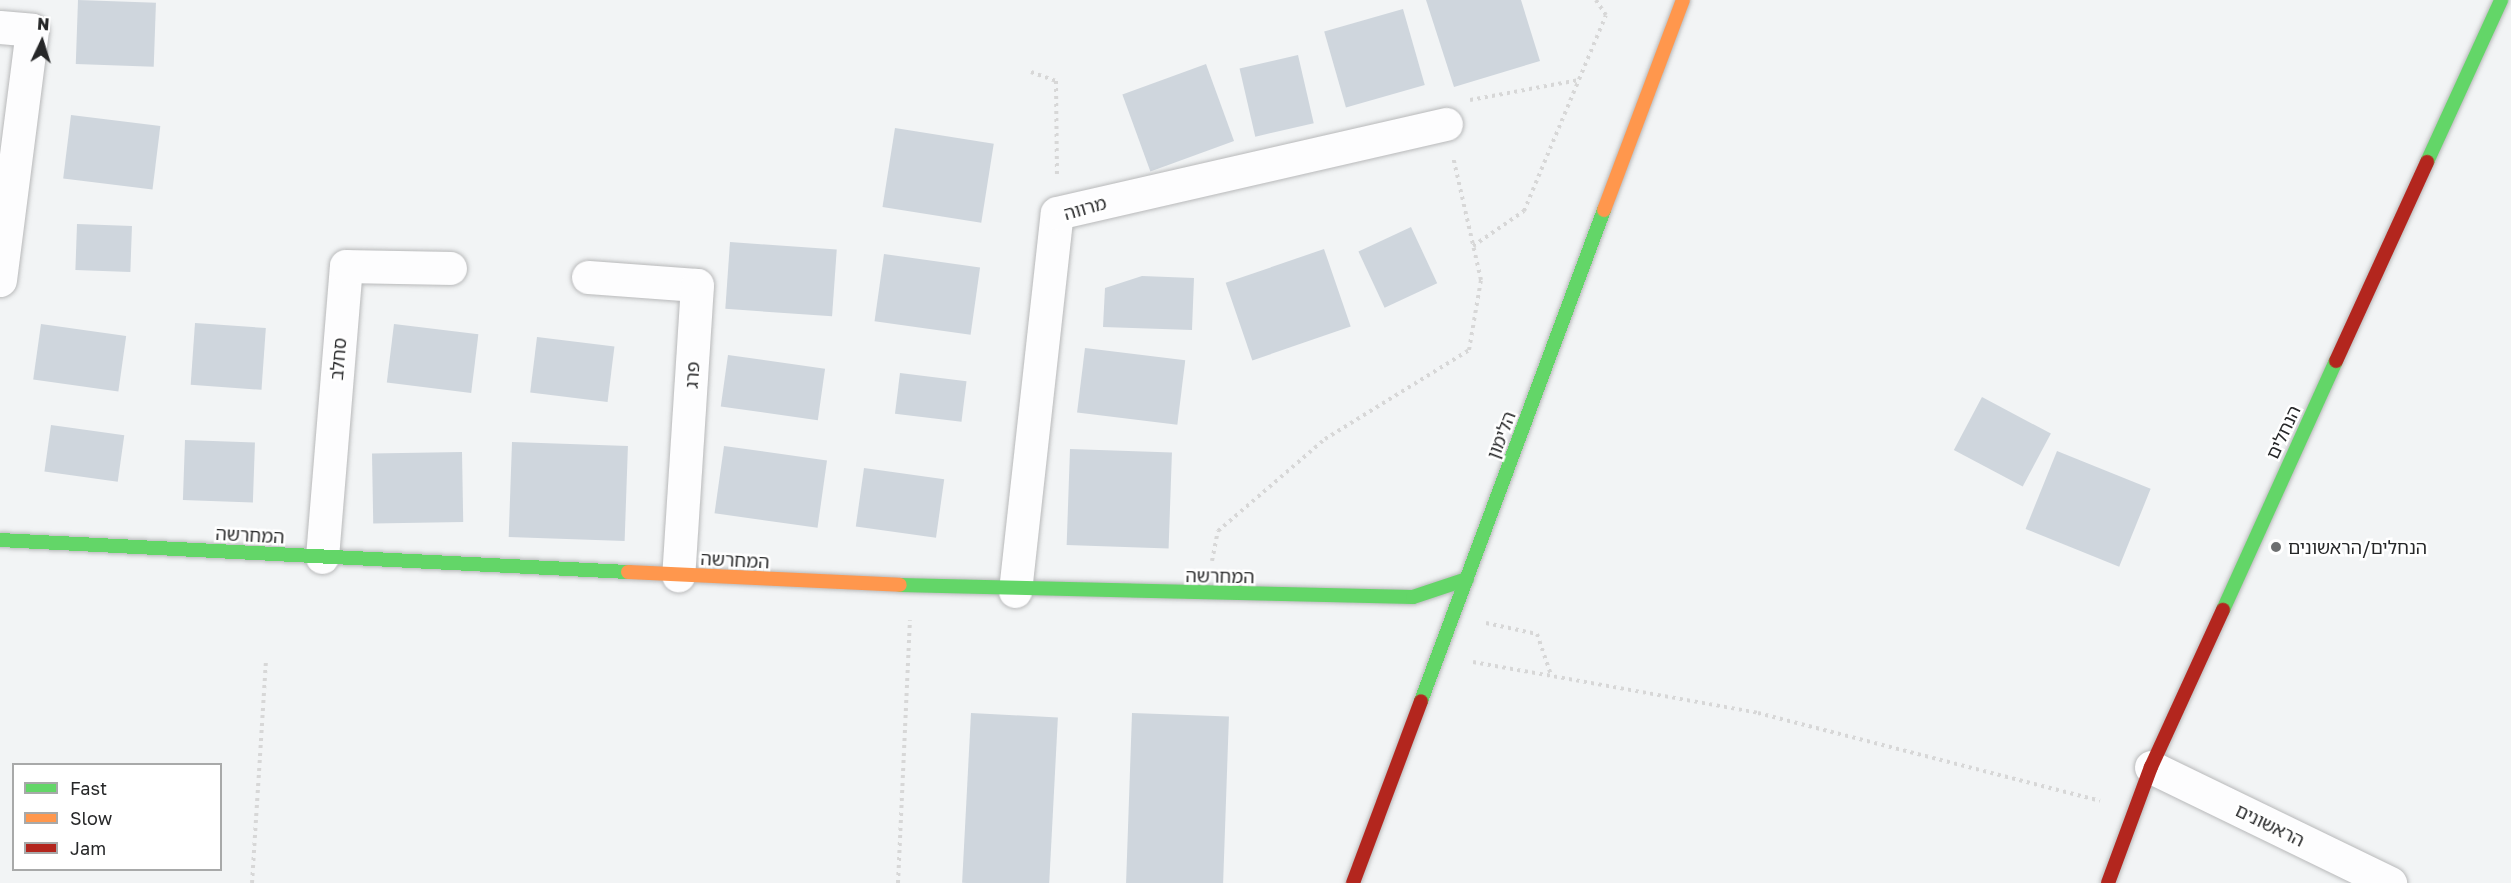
<!DOCTYPE html>
<meta charset="utf-8">
<style>
body{margin:0}
#map{position:relative;width:2511px;height:883px;overflow:hidden;background:#f2f4f5;font-family:"Golos Text","Noto Sans Hebrew",sans-serif}
div>[style]{position:absolute}
[style*='--x']{left:calc(var(--x)*1px);top:calc(var(--y)*1px);width:calc(var(--w)*1px);rotate:calc(var(--a)*1deg)}
.building>*{inset:0;background:#cfd6dd;transform-origin:0 0}
.path>*{height:4px;margin-top:-2px;transform-origin:0;background:repeating-linear-gradient(90deg,#d7d7d7 0 3px,transparent 0 7.5px)}
.roads{filter:drop-shadow(0 0 2px #b8b9ba) drop-shadow(0 0 2px #b8b9ba)}
.street>*{height:33px;margin:-16.5px;padding:0 16.5px;transform-origin:16.5px;border-radius:16.5px;background:#fdfdfe}
.fast>*{height:14px;margin:-7px;padding:0 7px;transform-origin:7px;border-radius:7px;background:#63d668}
.slow>*{height:14px;margin:-7px;padding:0 7px;transform-origin:7px;border-radius:7px;background:#ff974d}
.jam>*{height:14px;margin:-7px;padding:0 7px;transform-origin:7px;border-radius:7px;background:#b3261e}
.dots>*{width:16px;height:16px;translate:-50% -50%;box-sizing:border-box;border:3px solid #fff;border-radius:50%}
span{translate:-50% -50%;white-space:nowrap;text-align:center;line-height:1.15;-webkit-text-stroke:5px #fff;paint-order:stroke}
.street-label{font-size:18px;color:#262728}
.poi-label{font-size:18px;color:#262728}
.left{translate:0 -50%;text-align:left}
.legend{position:absolute;left:12px;top:763px;width:210px;height:108px;box-sizing:border-box;background:#fff;border:2px solid #a8a9a9;margin:0;padding:8px 10px;list-style:none;font-size:18px;color:#262728}
.legend li{display:flex;align-items:center;gap:12px;height:30px}
.legend b{width:30px;border:2px solid #a8a9a9}
.north{position:absolute;left:12px;top:12px;width:60px;height:60px;-webkit-text-stroke:4px #fff;paint-order:stroke;rotate:4deg;font-size:16px;font-weight:700;line-height:24px;text-align:center;color:#262728}
.north::after{content:'';display:block;margin:auto;width:21px;height:27px;background:#262728;clip-path:polygon(50% 0,100% 100%,50% 72%,0 100%)}
</style>
<div id="map">
<div class="building">
<div style="left:78px;top:0;width:78px;height:64px;rotate:2deg"></div>
<div style="clip-path:polygon(1426px 0,1521px 0,1540px 61px,1454px 87px)"></div>
<div style="left:1403px;top:9px;width:79px;height:82px;rotate:74deg"></div>
<div style="left:1298px;top:55px;width:70px;height:60px;rotate:77deg"></div>
<div style="left:1206px;top:64px;width:82px;height:89px;rotate:70deg"></div>
<div style="left:71px;top:115px;width:90px;height:64px;rotate:7deg"></div>
<div style="left:895px;top:128px;width:100px;height:80px;rotate:9deg"></div>
<div style="left:77px;top:224px;width:55px;height:46px;rotate:2deg"></div>
<div style="left:1411px;top:227px;width:62px;height:58px;rotate:65deg"></div>
<div style="left:730px;top:242px;width:107px;height:67px;rotate:4deg"></div>
<div style="left:1324px;top:249px;width:82px;height:104px;rotate:71deg"></div>
<div style="left:884px;top:254px;width:97px;height:68px;rotate:8deg"></div>
<div style="clip-path:polygon(1142px 276px,1194px 278px,1192px 330px,1103px 327px,1105px 288px)"></div>
<div style="left:195px;top:323px;width:71px;height:62px;rotate:4deg"></div>
<div style="left:41px;top:324px;width:86px;height:56px;rotate:8deg"></div>
<div style="left:394px;top:324px;width:85px;height:59px;rotate:7deg"></div>
<div style="left:537px;top:337px;width:78px;height:56px;rotate:7deg"></div>
<div style="left:1085px;top:348px;width:101px;height:65px;rotate:7deg"></div>
<div style="left:728px;top:355px;width:98px;height:52px;rotate:8deg"></div>
<div style="left:900px;top:373px;width:67px;height:41px;rotate:7deg"></div>
<div style="left:1982px;top:397px;width:78px;height:60px;rotate:28deg"></div>
<div style="left:51px;top:425px;width:74px;height:47px;rotate:8deg"></div>
<div style="left:185px;top:440px;width:70px;height:60px;rotate:2deg"></div>
<div style="left:512px;top:442px;width:116px;height:95px;rotate:2deg"></div>
<div style="left:724px;top:446px;width:104px;height:68px;rotate:8deg"></div>
<div style="left:1070px;top:449px;width:102px;height:96px;rotate:2deg"></div>
<div style="left:2057px;top:451px;width:101px;height:84px;rotate:22deg"></div>
<div style="left:462px;top:452px;width:70px;height:90px;rotate:89deg"></div>
<div style="left:864px;top:468px;width:81px;height:59px;rotate:8deg"></div>
<div style="left:971px;top:713px;width:87px;height:170px;rotate:3deg"></div>
<div style="left:1132px;top:713px;width:97px;height:170px;rotate:2deg"></div>
</div>
<div class="path">
<div style="--x:1031;--y:72;--w:27;--a:20"></div>
<div style="--x:1056;--y:81;--w:96;--a:89.4"></div>
<div style="--x:1470;--y:100;--w:111;--a:-10.4"></div>
<div style="--x:1473;--y:246;--w:62;--a:-34.5"></div>
<div style="--x:1524;--y:211;--w:212;--a:-67.3"></div>
<div style="--x:1606;--y:15;--w:18;--a:-124"></div>
<div style="--x:1212;--y:561;--w:31;--a:-79"></div>
<div style="--x:1218;--y:531;--w:141;--a:-40.7"></div>
<div style="--x:1325;--y:439;--w:169;--a:-31.7"></div>
<div style="--x:1469;--y:350;--w:71;--a:-80.3"></div>
<div style="--x:1481;--y:280;--w:126;--a:-102.8"></div>
<div style="--x:1486;--y:623;--w:52;--a:12.2"></div>
<div style="--x:1537;--y:634;--w:43;--a:71.1"></div>
<div style="--x:1473;--y:662;--w:290;--a:10.1"></div>
<div style="--x:1758;--y:713;--w:353;--a:14.4"></div>
<div style="--x:252;--y:883;--w:223;--a:-86.4"></div>
<div style="--x:898;--y:883;--w:263;--a:-87.4"></div>
</div>
<div class="roads">
<div class="street">
<div style="--x:0;--y:27;--w:32;--a:5"></div>
<div style="--x:32;--y:30;--w:252;--a:97.3"></div>
<div style="--x:588;--y:277;--w:109;--a:4.2"></div>
<div style="--x:697;--y:285;--w:291;--a:93.7"></div>
<div style="--x:322;--y:557;--w:292;--a:-85.3"></div>
<div style="--x:346;--y:266;--w:104;--a:1.1"></div>
<div style="--x:1015;--y:591;--w:380;--a:-83.7"></div>
<div style="--x:1057;--y:213;--w:399;--a:-12.9"></div>
<div style="--x:2151;--y:767;--w:266;--a:25.9"></div>
</div>
<div class="fast">
<div style="--x:2427;--y:162;--w:178;--a:-65.4"></div>
<div style="--x:0;--y:540;--w:629;--a:2.92"></div>
<div style="--x:900;--y:585;--w:513;--a:1.34"></div>
<div style="--x:1413;--y:597;--w:57;--a:-18.4"></div>
<div style="--x:2223;--y:610;--w:273;--a:-65.6"></div>
<div style="--x:1421;--y:701;--w:524;--a:-69.56"></div>
</div>
<div class="slow">
<div style="--x:1604;--y:210;--w:224;--a:-69.4"></div>
<div style="--x:628;--y:572;--w:272;--a:2.7"></div>
</div>
<div class="jam">
<div style="--x:2336;--y:361;--w:219;--a:-65.4"></div>
<div style="--x:1353;--y:883;--w:194;--a:-69.5"></div>
<div style="--x:2108;--y:883;--w:124;--a:-69.7"></div>
<div style="--x:2151;--y:767;--w:173;--a:-65.4"></div>
</div>
</div>
<div class="dots">
<div style="left:2276px;top:547px;background:#6d6f70"></div>
</div>
<div class="street-label">
<span style="left:1085px;top:208px;rotate:-16deg">מרווה</span>
<span style="left:338px;top:359px;rotate:-85deg">סחלב</span>
<span style="left:692px;top:375px;rotate:-86deg">פרג</span>
<span style="left:2283px;top:432px;rotate:-65deg">הנחלים</span>
<span style="left:1501px;top:435px;rotate:-69deg">הלימון</span>
<span style="left:250px;top:535px;rotate:3deg">המחרשה</span>
<span style="left:735px;top:560px;rotate:3deg">המחרשה</span>
<span style="left:1220px;top:576px;rotate:1deg">המחרשה</span>
<span style="left:2270px;top:825px;rotate:26deg">הראשונים</span>
</div>
<div class="poi-label">
<span class="left" style="left:2288px;top:547px">הנחלים/הראשונים</span>
</div>
<ul class="legend">
<li><b style="height:8px;background:#63d668"></b>Fast</li>
<li><b style="height:8px;background:#ff974d"></b>Slow</li>
<li><b style="height:8px;background:#b3261e"></b>Jam</li>
</ul>
<div class="north">N</div>
</div>
